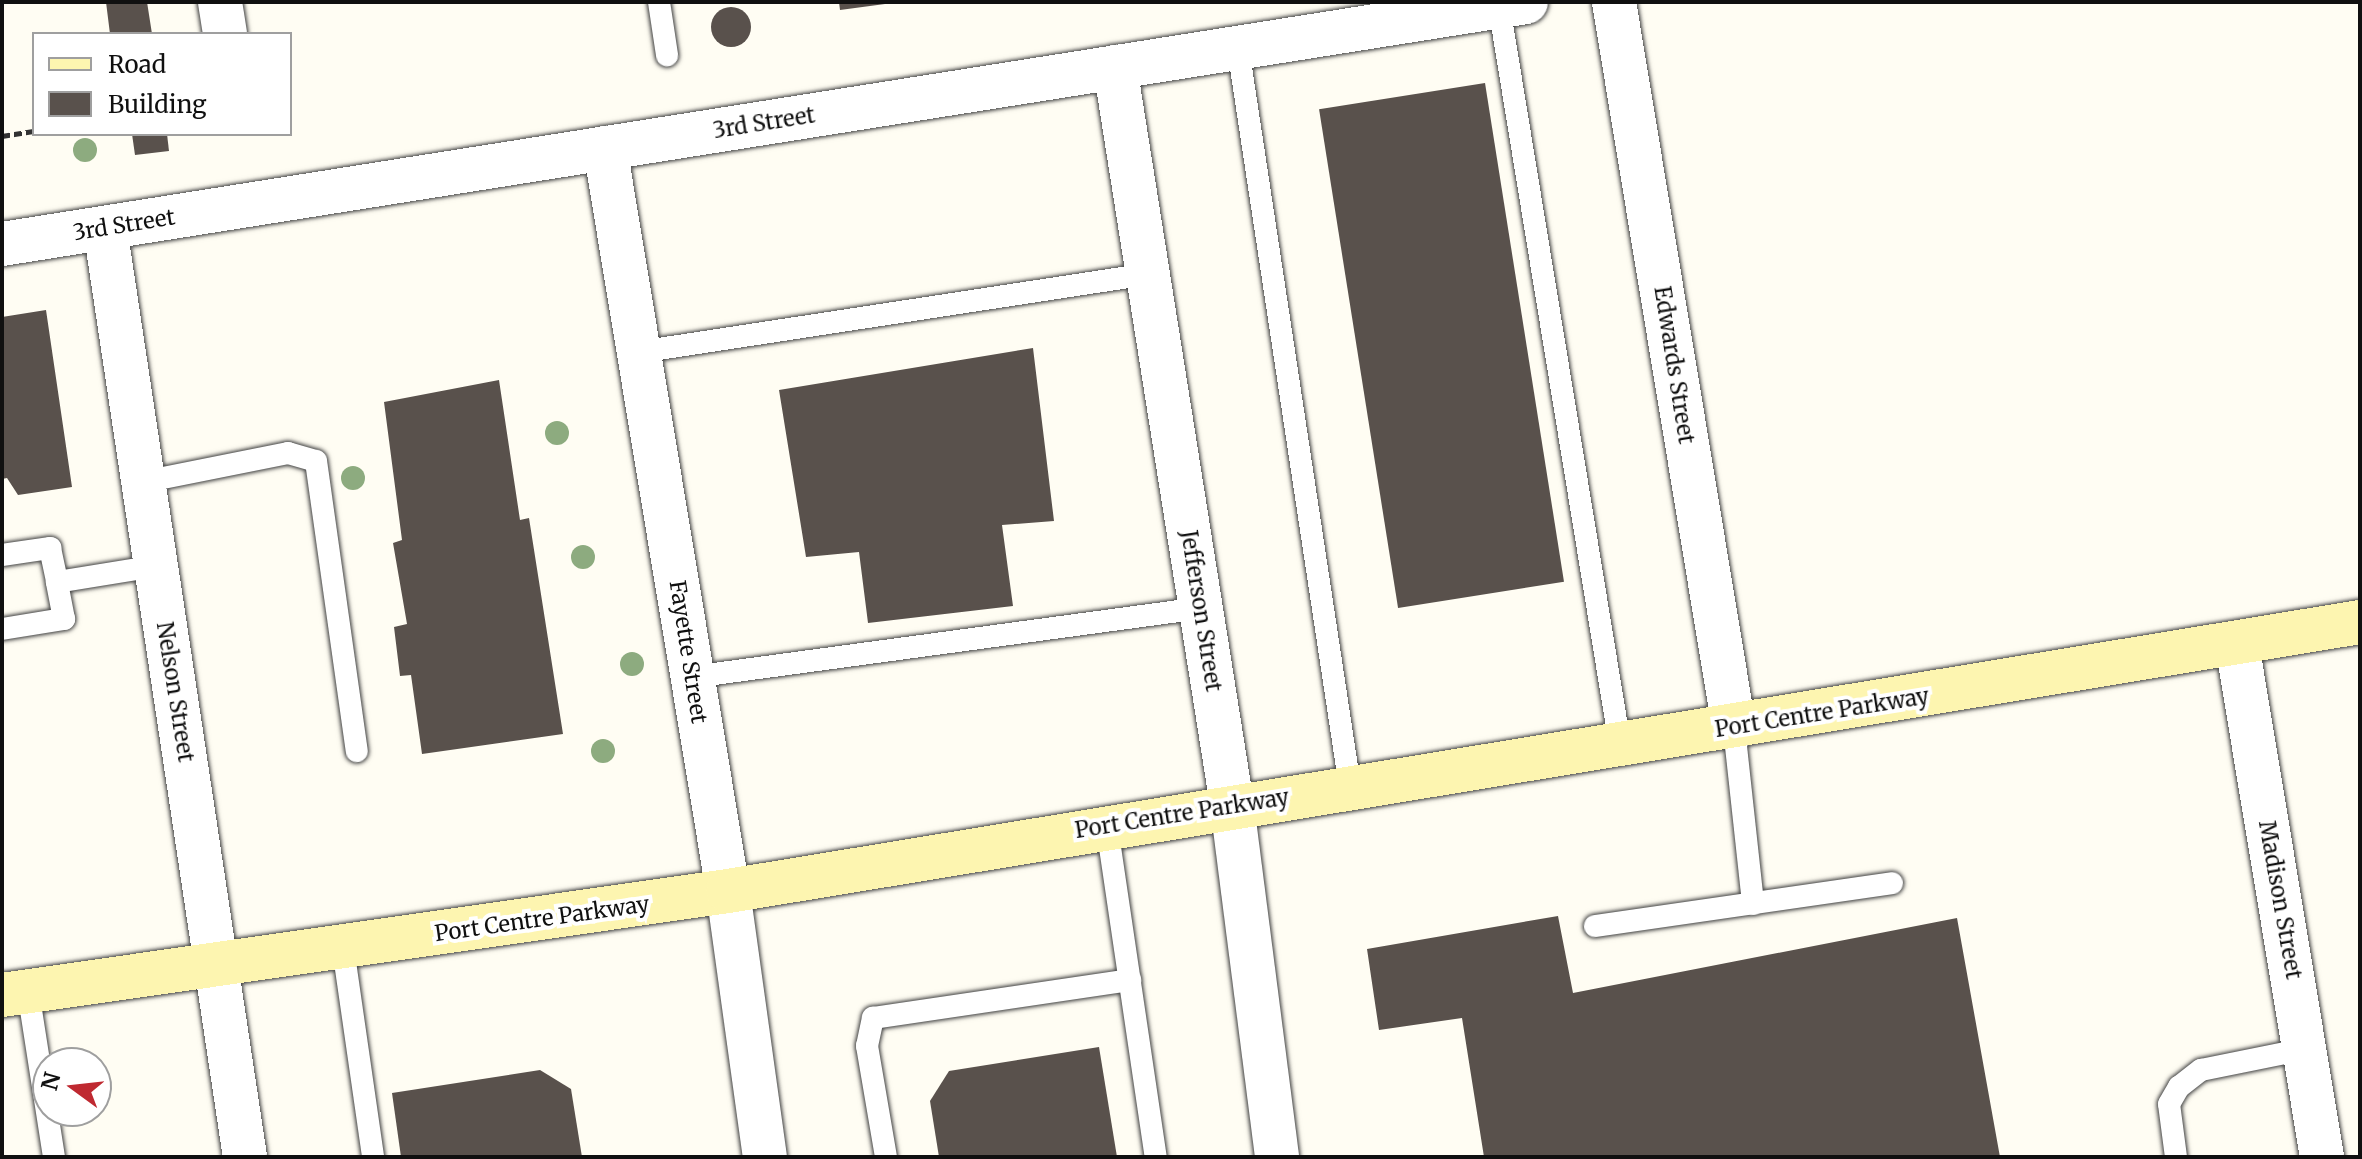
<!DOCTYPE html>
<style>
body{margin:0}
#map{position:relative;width:2362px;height:1159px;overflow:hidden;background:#fffdf3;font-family:Merriweather,serif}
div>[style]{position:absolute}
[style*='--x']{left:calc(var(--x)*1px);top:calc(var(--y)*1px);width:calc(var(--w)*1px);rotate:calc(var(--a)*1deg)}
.building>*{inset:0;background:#59514c;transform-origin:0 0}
.round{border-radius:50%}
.path>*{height:5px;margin-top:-2.5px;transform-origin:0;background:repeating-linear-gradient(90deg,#323232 0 8px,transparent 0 12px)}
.roads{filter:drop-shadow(0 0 2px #434343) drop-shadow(0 0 2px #434343)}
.lane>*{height:22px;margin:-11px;padding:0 11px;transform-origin:11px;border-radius:11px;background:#fff}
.street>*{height:44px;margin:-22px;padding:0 22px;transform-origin:22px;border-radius:22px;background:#fff}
.secondary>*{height:44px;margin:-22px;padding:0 22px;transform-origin:22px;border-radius:22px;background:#fdf5b0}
.trees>*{width:24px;height:24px;margin:-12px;border-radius:50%;background:#8dab7f}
span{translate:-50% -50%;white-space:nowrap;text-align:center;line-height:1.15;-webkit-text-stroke:8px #fff;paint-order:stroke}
.street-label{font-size:22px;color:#101010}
.frame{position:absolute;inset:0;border:4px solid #101010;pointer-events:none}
.legend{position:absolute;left:32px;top:32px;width:260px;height:104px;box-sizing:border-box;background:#fff;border:2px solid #9f9f9f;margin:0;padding:10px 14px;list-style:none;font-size:24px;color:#101010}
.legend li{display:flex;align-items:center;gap:16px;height:40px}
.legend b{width:40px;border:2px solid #9f9f9f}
.north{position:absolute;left:32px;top:1047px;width:80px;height:80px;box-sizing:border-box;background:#fff;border:2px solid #9f9f9f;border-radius:50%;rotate:285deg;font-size:22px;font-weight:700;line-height:32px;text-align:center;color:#101010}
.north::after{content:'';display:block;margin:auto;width:28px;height:36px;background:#bf2931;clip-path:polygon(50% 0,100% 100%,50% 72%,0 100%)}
</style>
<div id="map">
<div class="building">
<div style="clip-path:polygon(106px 2px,147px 2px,152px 34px,110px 34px)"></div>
<div style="clip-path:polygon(839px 2px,885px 2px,885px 4px,840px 10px)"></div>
<div class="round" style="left:711px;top:7px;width:40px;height:40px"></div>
<div style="left:1485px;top:83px;width:505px;height:168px;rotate:81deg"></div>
<div style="clip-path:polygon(132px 134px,167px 134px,169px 151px,135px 155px)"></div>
<div style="clip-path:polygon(46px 310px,72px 487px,18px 495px,7px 478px,2px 479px,2px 317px)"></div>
<div style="clip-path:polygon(1033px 348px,1054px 521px,1002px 525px,1013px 606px,868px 623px,859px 552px,806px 557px,779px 390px)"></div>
<div style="clip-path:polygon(499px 380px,520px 520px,529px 518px,563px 734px,422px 754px,411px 675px,400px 676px,394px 627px,407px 624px,393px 543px,402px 540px,384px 402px)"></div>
<div style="clip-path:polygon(1558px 916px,1573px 993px,1957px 918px,2000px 1157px,1484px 1157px,1462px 1018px,1379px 1030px,1367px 949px)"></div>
<div style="clip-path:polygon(1099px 1047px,1117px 1157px,939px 1157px,930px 1101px,949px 1071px)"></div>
<div style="clip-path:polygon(540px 1070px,571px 1089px,582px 1157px,401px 1157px,392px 1093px)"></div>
</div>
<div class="path">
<div style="--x:2;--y:136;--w:32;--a:-9"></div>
</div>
<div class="roads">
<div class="lane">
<div style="--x:659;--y:2;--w:54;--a:81.4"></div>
<div style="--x:1499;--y:6;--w:749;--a:80.7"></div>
<div style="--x:1238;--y:48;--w:747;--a:81.38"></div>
<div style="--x:639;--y:352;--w:515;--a:-8.71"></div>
<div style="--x:143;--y:482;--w:148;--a:-11.3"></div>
<div style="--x:288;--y:453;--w:29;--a:16"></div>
<div style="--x:316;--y:461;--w:293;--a:82"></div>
<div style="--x:2;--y:555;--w:49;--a:-8.3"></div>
<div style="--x:50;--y:548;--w:35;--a:78"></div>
<div style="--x:2;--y:629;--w:63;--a:-9.2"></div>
<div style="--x:64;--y:619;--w:38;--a:-101"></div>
<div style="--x:57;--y:582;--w:100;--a:-9.2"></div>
<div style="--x:692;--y:677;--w:514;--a:-7.72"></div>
<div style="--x:1734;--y:728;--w:177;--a:83.8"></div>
<div style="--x:1107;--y:827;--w:334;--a:81.6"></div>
<div style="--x:1595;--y:926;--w:300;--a:-8.2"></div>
<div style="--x:343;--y:948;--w:211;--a:81.8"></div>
<div style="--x:28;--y:991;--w:168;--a:81.1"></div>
<div style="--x:886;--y:1157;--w:113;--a:-99.7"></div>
<div style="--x:867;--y:1046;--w:29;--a:-78"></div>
<div style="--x:873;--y:1018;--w:260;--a:-8.4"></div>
<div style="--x:2176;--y:1157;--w:53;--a:-97.5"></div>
<div style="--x:2169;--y:1104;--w:20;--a:-60"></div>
<div style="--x:2179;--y:1087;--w:28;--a:-38"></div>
<div style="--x:2201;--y:1070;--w:106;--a:-11.4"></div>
</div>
<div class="street">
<div style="--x:220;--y:2;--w:32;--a:81"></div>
<div style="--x:1614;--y:2;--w:736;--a:80.61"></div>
<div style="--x:1115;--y:67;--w:747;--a:80.99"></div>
<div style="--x:1232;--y:805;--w:355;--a:82.7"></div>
<div style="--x:605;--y:148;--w:753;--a:80.6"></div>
<div style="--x:728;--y:891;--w:269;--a:82.1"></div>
<div style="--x:105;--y:228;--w:939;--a:81.43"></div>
<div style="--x:2;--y:244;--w:1543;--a:-9.02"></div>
<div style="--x:2237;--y:644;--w:520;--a:80.59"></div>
</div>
<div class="secondary">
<div style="--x:2;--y:995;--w:733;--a:-8.15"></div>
<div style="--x:728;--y:891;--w:1654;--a:-9.36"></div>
</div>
</div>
<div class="trees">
<div style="left:85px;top:150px"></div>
<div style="left:557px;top:433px"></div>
<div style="left:353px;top:478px"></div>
<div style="left:583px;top:557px"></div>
<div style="left:632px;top:664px"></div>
<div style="left:603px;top:751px"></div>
</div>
<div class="street-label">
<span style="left:764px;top:123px;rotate:-9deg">3rd Street</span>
<span style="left:124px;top:225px;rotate:-9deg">3rd Street</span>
<span style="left:1674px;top:365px;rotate:81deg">Edwards Street</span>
<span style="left:1201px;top:611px;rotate:81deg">Jefferson Street</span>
<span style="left:688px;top:652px;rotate:81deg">Fayette Street</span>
<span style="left:175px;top:692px;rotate:81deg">Nelson Street</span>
<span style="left:1822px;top:713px;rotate:-9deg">Port Centre Parkway</span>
<span style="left:1182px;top:814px;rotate:-9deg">Port Centre Parkway</span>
<span style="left:2280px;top:900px;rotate:80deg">Madison Street</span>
<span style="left:542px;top:919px;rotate:-8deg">Port Centre Parkway</span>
</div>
<div class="frame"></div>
<ul class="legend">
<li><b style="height:10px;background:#fdf5b0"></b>Road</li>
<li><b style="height:22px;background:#59514c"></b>Building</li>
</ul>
<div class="north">N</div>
</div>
